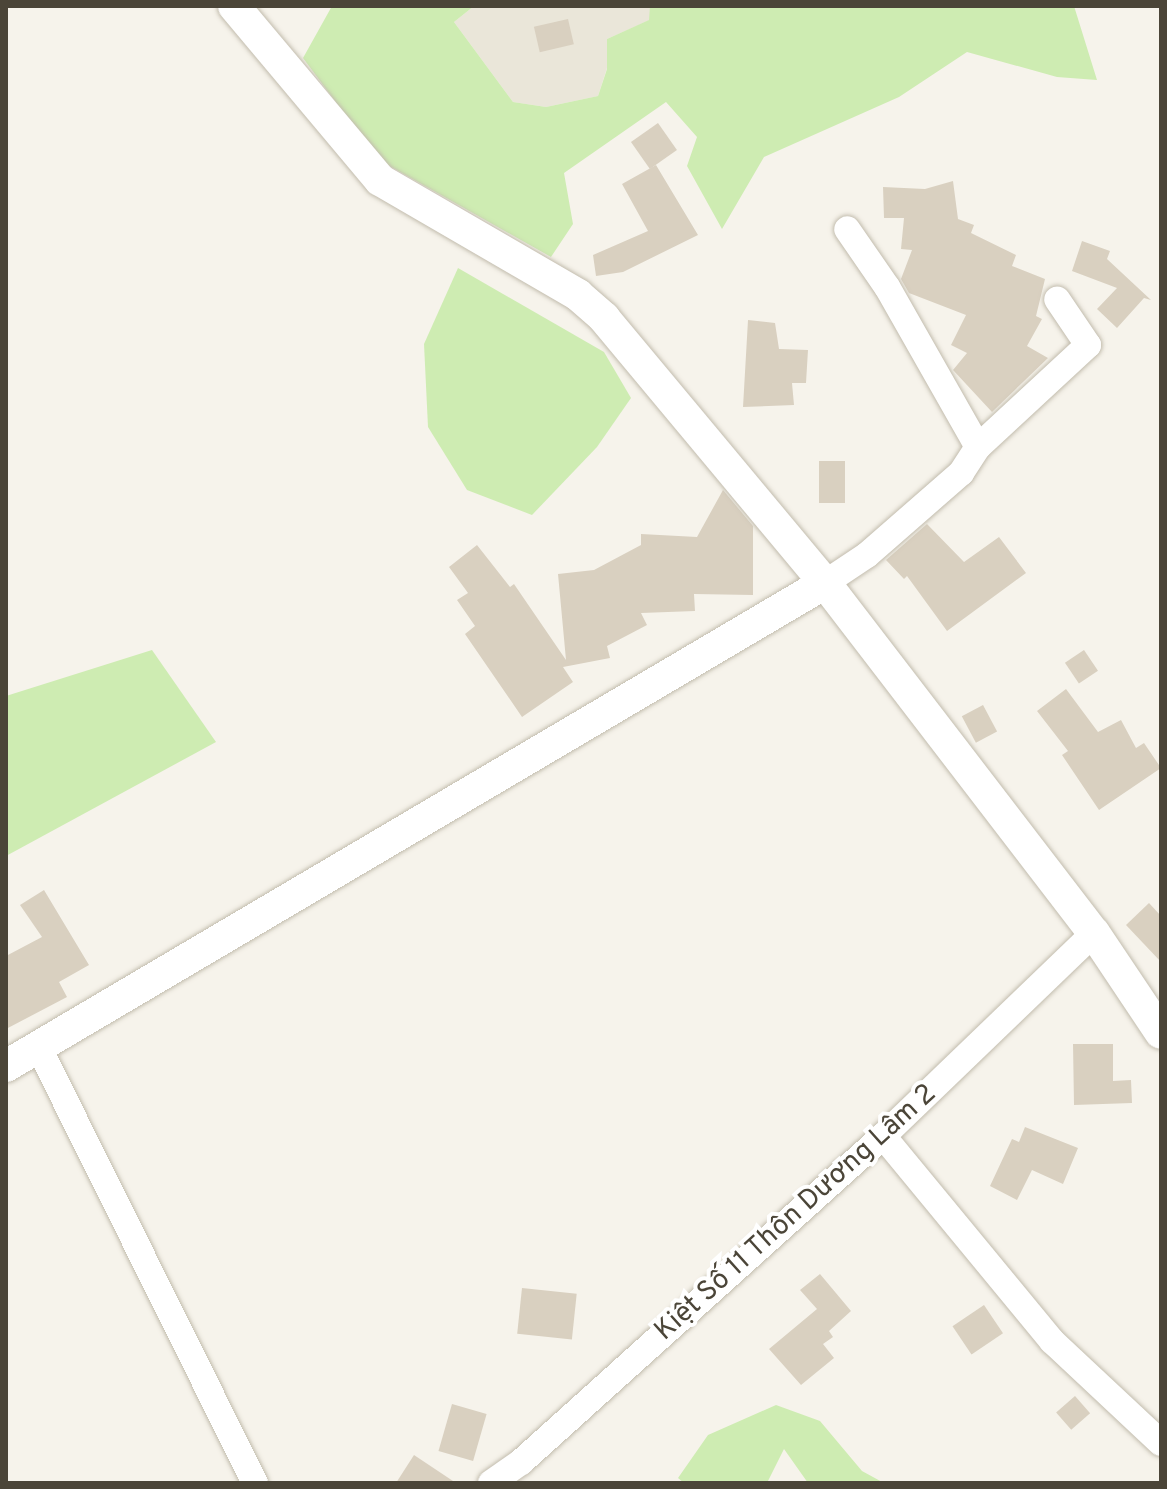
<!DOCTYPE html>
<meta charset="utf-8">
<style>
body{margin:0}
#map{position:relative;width:1167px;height:1489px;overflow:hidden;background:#f6f3eb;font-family:Overpass,sans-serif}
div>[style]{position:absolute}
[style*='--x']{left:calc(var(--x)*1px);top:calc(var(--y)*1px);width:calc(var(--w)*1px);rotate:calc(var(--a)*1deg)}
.residential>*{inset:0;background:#eae6d9}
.green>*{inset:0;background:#ceecb2}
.building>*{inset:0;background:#d9d0c0;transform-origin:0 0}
.roads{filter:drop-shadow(0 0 2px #c2bcad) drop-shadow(0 0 2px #c2bcad)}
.minor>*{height:26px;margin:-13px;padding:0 13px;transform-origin:13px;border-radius:13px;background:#fff}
.tertiary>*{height:32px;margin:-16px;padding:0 16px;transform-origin:16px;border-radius:16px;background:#fff}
span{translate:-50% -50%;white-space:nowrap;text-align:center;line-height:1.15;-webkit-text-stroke:8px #fff;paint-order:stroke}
.street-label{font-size:28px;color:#4b4538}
.frame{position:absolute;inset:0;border:8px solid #4b4538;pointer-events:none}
</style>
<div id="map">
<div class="residential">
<div style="clip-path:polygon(474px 6px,650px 6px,650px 20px,607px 39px,607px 68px,598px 96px,546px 107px,513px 102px,454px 22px)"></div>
</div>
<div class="green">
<div style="clip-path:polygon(332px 6px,474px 6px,454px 22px,513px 102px,546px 107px,598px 96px,607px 69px,607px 39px,649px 20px,650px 6px,1074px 6px,1097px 80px,1057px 77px,967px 52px,899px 97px,764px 157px,722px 229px,687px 166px,697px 137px,666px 102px,564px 173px,573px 224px,551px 257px,379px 160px,303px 58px)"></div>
<div style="clip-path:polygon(458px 268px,604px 352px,631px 398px,597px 447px,532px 515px,467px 490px,428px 427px,424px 344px)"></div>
<div style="clip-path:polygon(152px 650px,216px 742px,6px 856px,6px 696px)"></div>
<div style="clip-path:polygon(776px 1405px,820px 1421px,862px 1471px,884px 1483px,808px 1483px,784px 1449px,767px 1483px,684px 1483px,678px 1478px,708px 1435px)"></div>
</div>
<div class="building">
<div style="left:568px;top:19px;width:26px;height:35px;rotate:77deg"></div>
<div style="left:658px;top:123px;width:33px;height:33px;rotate:55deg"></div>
<div style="clip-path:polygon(656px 165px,698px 235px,623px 272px,596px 276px,593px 255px,648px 231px,622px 184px)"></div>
<div style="clip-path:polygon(953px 181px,958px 219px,974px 225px,971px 233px,1016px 255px,1012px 266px,1045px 279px,1036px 316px,1042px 319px,1027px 346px,1048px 358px,992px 412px,953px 370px,967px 353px,951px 345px,966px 315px,909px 293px,901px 279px,912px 250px,901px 249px,904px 218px,884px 218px,883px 187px,925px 189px)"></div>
<div style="clip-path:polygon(1082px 241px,1110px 251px,1107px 259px,1151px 300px,1144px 298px,1117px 328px,1097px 309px,1117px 288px,1072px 271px)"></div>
<div style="clip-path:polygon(748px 320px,775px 323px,779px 349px,808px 350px,806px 383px,792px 383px,794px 405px,743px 407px)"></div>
<div style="left:819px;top:461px;width:26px;height:42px"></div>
<div style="clip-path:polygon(723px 490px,753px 526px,753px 595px,694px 594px,695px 611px,641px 613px,647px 625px,607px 646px,610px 658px,563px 667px,573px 682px,522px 717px,465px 634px,475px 626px,457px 600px,468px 593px,449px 567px,477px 545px,510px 587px,514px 584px,566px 660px,558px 574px,594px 570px,641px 545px,641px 534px,697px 537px)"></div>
<div style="clip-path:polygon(927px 524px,964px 562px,999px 537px,1026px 573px,947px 631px,907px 576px,904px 579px,886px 560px)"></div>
<div style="left:1084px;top:650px;width:25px;height:23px;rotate:56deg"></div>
<div style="clip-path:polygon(1066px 689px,1098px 732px,1121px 720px,1136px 748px,1144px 743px,1161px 768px,1099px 810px,1062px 755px,1068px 751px,1037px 711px)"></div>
<div style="left:983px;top:705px;width:30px;height:24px;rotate:62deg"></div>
<div style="clip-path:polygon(44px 890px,89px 965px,59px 982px,67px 997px,6px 1029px,6px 956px,42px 937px,20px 905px)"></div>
<div style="clip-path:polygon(1149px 903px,1161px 916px,1161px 962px,1126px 925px)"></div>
<div style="clip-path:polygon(1073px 1044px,1113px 1044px,1113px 1081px,1131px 1080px,1132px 1103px,1074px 1105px)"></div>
<div style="clip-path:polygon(1025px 1127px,1078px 1148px,1063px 1184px,1032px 1170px,1017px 1200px,990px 1186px,1012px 1139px,1019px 1142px)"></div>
<div style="clip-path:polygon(820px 1274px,851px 1311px,829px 1331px,833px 1337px,823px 1344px,834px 1358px,801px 1385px,769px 1349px,817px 1309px,800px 1290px)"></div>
<div style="left:522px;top:1288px;width:55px;height:46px;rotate:6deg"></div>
<div style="left:984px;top:1305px;width:34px;height:38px;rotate:56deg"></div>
<div style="left:1075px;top:1396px;width:23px;height:25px;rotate:49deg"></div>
<div style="left:452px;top:1404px;width:36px;height:49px;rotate:16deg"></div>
<div style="clip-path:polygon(414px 1455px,456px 1483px,396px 1483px)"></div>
</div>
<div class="roads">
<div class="minor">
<div style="--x:978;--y:447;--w:150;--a:-42.8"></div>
<div style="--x:1088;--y:345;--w:55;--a:-124"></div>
<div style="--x:825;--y:583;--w:50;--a:-33.7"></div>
<div style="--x:867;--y:555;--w:125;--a:-41.1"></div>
<div style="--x:961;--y:473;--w:31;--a:-57"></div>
<div style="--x:978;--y:447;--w:184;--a:-119.6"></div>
<div style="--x:887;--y:287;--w:70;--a:-124.6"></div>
<div style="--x:38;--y:1046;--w:488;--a:63.6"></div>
<div style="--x:883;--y:1136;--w:266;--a:50.5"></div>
<div style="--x:1052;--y:1341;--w:149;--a:43.1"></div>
<div style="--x:491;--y:1483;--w:37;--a:-35"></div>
<div style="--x:521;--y:1462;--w:487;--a:-42"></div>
<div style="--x:883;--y:1136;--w:293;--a:-43.9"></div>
</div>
<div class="tertiary">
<div style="--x:234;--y:6;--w:227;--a:50"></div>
<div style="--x:380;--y:180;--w:229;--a:30.1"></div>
<div style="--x:578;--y:295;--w:35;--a:41"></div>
<div style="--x:604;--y:318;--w:345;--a:50.2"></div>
<div style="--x:825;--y:583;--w:441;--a:52.5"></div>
<div style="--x:1094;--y:933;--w:120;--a:56.2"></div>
<div style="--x:6;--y:1066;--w:951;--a:-30.53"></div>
</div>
</div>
<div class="street-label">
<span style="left:796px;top:1213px;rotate:-42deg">Kiệt Số 11 Thôn Dương Lâm 2</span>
</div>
<div class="frame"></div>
</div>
